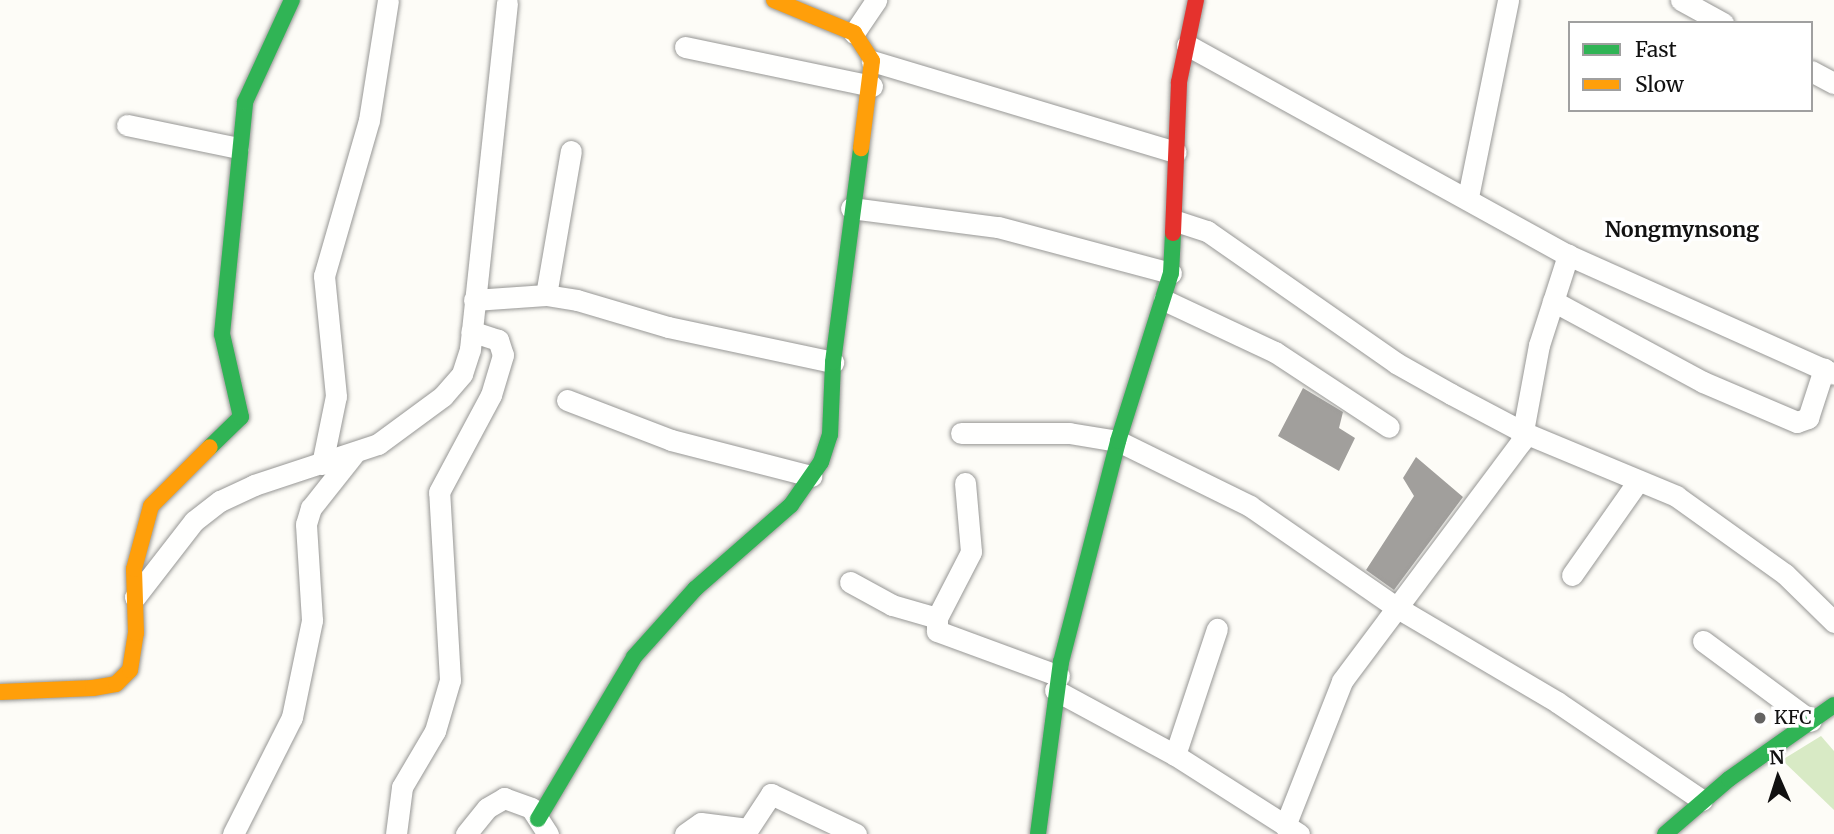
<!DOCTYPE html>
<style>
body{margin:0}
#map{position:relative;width:1834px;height:834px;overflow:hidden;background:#fdfcf7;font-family:Merriweather,serif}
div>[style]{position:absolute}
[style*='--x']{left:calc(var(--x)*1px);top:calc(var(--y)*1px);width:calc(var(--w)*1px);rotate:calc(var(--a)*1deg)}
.forest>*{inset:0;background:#d8eac5}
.building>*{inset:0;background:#a19f9c}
.roads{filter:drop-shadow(0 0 2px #979795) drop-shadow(0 0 2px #979795)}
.street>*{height:21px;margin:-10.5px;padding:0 10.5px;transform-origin:10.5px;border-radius:10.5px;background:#fffffe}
.fast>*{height:16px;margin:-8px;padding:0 8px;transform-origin:8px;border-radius:8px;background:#30b455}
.slow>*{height:16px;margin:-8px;padding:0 8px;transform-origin:8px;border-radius:8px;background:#ff9f0a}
.jam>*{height:16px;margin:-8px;padding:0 8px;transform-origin:8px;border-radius:8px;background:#e5322d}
.dots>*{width:19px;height:19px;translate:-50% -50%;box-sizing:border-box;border:4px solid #fff;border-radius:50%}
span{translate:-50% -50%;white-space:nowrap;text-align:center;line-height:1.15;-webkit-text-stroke:7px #fff;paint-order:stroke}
.poi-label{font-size:19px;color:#111}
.left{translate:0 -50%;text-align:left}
.neighbourhood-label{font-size:21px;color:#111;font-weight:700}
.legend{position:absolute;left:1568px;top:21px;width:245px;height:91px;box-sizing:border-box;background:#fff;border:2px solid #a0a0a0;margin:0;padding:9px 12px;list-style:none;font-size:21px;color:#111}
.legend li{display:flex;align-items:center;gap:14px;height:35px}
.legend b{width:35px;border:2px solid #a0a0a0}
.north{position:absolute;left:1743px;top:743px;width:70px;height:70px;-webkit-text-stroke:5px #fff;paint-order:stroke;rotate:357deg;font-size:19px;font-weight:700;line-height:28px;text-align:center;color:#111}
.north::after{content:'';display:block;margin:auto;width:24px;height:32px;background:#111;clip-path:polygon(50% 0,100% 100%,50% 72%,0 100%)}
</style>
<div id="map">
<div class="forest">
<div style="clip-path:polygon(1821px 736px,1834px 751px,1834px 810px,1782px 760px)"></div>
</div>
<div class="building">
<div style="clip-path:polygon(1303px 388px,1343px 412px,1339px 428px,1355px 438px,1339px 471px,1278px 436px)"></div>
<div style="clip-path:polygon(1416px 457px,1463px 497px,1394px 590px,1366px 570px,1414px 496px,1403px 478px)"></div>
</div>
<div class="roads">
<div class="street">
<div style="--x:1681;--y:0;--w:48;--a:28.7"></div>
<div style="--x:854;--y:33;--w:40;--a:-56"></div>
<div style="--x:1187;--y:45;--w:435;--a:28.9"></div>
<div style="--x:1568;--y:255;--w:291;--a:24.1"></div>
<div style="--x:685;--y:47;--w:191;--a:11.8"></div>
<div style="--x:872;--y:61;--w:317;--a:16.7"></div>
<div style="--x:1811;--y:71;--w:26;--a:28"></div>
<div style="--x:127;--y:125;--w:113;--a:11.7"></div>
<div style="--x:1468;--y:197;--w:201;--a:-78.5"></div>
<div style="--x:851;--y:208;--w:148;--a:7.4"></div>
<div style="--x:998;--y:227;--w:179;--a:14.9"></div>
<div style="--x:1176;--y:221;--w:33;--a:18"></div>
<div style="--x:1207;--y:231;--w:231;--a:34.9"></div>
<div style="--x:1396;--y:363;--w:63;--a:29.4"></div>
<div style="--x:1451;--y:394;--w:84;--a:27.8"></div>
<div style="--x:1525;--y:433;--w:164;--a:22.6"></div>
<div style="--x:1676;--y:496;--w:134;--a:35.6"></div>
<div style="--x:1785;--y:574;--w:69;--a:44.4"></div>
<div style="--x:546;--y:295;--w:146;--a:-80.2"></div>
<div style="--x:474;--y:300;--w:72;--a:-4"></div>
<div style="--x:546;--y:295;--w:31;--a:9"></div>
<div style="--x:577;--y:300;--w:95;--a:16.5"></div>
<div style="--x:668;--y:327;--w:169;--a:12"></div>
<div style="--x:1164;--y:300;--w:123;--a:25.1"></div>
<div style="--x:1275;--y:352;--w:136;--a:33.3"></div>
<div style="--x:1553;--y:301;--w:170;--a:28.4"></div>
<div style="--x:1703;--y:382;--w:102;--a:23.1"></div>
<div style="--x:1797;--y:422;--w:12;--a:-20"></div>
<div style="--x:1808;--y:418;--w:52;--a:-71.9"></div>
<div style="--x:567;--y:400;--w:111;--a:21"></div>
<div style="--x:671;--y:440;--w:145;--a:14.4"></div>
<div style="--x:961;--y:433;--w:108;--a:0"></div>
<div style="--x:1069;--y:433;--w:50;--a:9.3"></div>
<div style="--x:1118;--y:441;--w:147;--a:26.2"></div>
<div style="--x:1250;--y:506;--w:178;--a:34.7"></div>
<div style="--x:1396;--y:607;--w:187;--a:30.5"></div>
<div style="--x:1557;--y:702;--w:175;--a:34.1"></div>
<div style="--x:322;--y:464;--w:69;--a:-78.4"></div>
<div style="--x:336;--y:396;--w:121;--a:-95.7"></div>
<div style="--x:324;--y:276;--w:162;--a:-73.9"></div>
<div style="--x:369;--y:120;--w:121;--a:-81"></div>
<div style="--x:965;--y:483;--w:69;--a:85"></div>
<div style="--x:971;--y:552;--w:74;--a:117.3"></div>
<div style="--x:937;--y:618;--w:13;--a:90"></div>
<div style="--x:937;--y:631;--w:130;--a:20.2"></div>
<div style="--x:1572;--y:575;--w:115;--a:-54.9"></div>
<div style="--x:850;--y:582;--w:48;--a:28.7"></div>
<div style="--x:892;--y:605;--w:47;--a:16.1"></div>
<div style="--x:135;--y:597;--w:96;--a:-52.2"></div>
<div style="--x:194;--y:521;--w:33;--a:-38"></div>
<div style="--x:220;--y:501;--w:38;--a:-25"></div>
<div style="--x:254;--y:485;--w:131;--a:-18.3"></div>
<div style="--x:378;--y:444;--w:81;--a:-36.4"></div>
<div style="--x:443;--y:396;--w:29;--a:-49"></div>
<div style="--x:462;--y:374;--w:26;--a:-72"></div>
<div style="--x:470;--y:349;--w:348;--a:-83.9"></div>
<div style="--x:1703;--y:641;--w:134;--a:36.5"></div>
<div style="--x:1055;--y:690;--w:136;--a:28.4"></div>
<div style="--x:1175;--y:755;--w:147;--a:32.5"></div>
<div style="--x:1175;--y:755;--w:133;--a:-71.6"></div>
<div style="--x:1285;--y:826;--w:156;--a:-68.5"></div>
<div style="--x:1342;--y:681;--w:299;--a:-53.2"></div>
<div style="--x:1521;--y:442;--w:99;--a:-79.5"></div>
<div style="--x:1539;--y:345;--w:95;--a:-72.1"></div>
<div style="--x:233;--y:834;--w:131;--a:-63.2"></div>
<div style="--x:292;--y:717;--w:99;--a:-78.3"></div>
<div style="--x:312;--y:620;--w:96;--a:-93.6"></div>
<div style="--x:306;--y:524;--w:17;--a:-73"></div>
<div style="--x:311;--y:508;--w:68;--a:-51.6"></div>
<div style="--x:396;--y:834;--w:47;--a:-82.7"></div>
<div style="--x:402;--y:787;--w:65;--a:-59.5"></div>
<div style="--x:435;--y:731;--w:53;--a:-73.6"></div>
<div style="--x:450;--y:680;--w:188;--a:-93.3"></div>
<div style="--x:439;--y:492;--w:110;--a:-61.8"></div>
<div style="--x:491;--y:395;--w:42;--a:-73.3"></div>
<div style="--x:503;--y:355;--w:16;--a:-108"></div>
<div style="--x:498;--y:340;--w:28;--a:-162"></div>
<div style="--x:466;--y:834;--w:33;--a:-51"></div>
<div style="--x:487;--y:808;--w:20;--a:-30"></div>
<div style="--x:504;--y:798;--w:29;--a:20"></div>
<div style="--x:531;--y:808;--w:31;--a:57"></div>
<div style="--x:685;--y:834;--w:19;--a:-35"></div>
<div style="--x:701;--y:823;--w:47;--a:7.3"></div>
<div style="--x:748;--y:829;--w:42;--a:-56.7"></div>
<div style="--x:771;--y:794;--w:94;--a:25.2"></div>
</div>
<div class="fast">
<div style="--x:210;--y:447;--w:43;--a:-44.1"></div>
<div style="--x:241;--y:417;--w:85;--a:-102.9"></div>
<div style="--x:222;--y:334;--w:233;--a:-84.3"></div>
<div style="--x:245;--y:102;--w:112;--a:-65.3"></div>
<div style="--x:538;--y:819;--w:188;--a:-59.3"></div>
<div style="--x:634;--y:657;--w:91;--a:-48.1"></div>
<div style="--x:695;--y:589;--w:128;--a:-41.2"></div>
<div style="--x:791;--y:505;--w:52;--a:-55.1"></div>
<div style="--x:821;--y:462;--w:28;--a:-72"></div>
<div style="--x:830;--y:435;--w:73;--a:-87.6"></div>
<div style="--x:833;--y:362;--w:216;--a:-82.5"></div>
<div style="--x:1038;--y:834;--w:174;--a:-82.4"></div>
<div style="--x:1061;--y:662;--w:228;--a:-75.5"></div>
<div style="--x:1118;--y:441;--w:176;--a:-72.5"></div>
<div style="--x:1171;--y:273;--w:40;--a:-87.1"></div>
<div style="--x:1665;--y:834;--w:84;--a:-40.7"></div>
<div style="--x:1729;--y:779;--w:128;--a:-35.2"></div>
</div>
<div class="slow">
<div style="--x:774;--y:0;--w:87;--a:22.4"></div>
<div style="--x:854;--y:33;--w:33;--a:57"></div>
<div style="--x:872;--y:61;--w:88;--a:97.2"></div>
<div style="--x:0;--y:692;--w:93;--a:-2.5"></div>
<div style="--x:93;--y:688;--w:23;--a:-10"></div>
<div style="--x:116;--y:684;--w:20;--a:-45"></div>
<div style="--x:130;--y:670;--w:37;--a:-81"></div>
<div style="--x:136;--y:633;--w:64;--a:-91.8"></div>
<div style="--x:134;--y:569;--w:65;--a:-74.9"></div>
<div style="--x:151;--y:506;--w:83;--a:-45"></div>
</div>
<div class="jam">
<div style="--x:1173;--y:233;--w:151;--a:-87.7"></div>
<div style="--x:1179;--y:82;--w:84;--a:-78.3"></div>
</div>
</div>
<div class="dots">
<div style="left:1760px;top:718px;background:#646362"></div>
</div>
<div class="poi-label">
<span class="left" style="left:1774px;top:718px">KFC</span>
</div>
<div class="neighbourhood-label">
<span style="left:1682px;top:230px">Nongmynsong</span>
</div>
<ul class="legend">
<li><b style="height:9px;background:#30b455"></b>Fast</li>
<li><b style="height:9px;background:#ff9f0a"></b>Slow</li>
</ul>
<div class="north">N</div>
</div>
